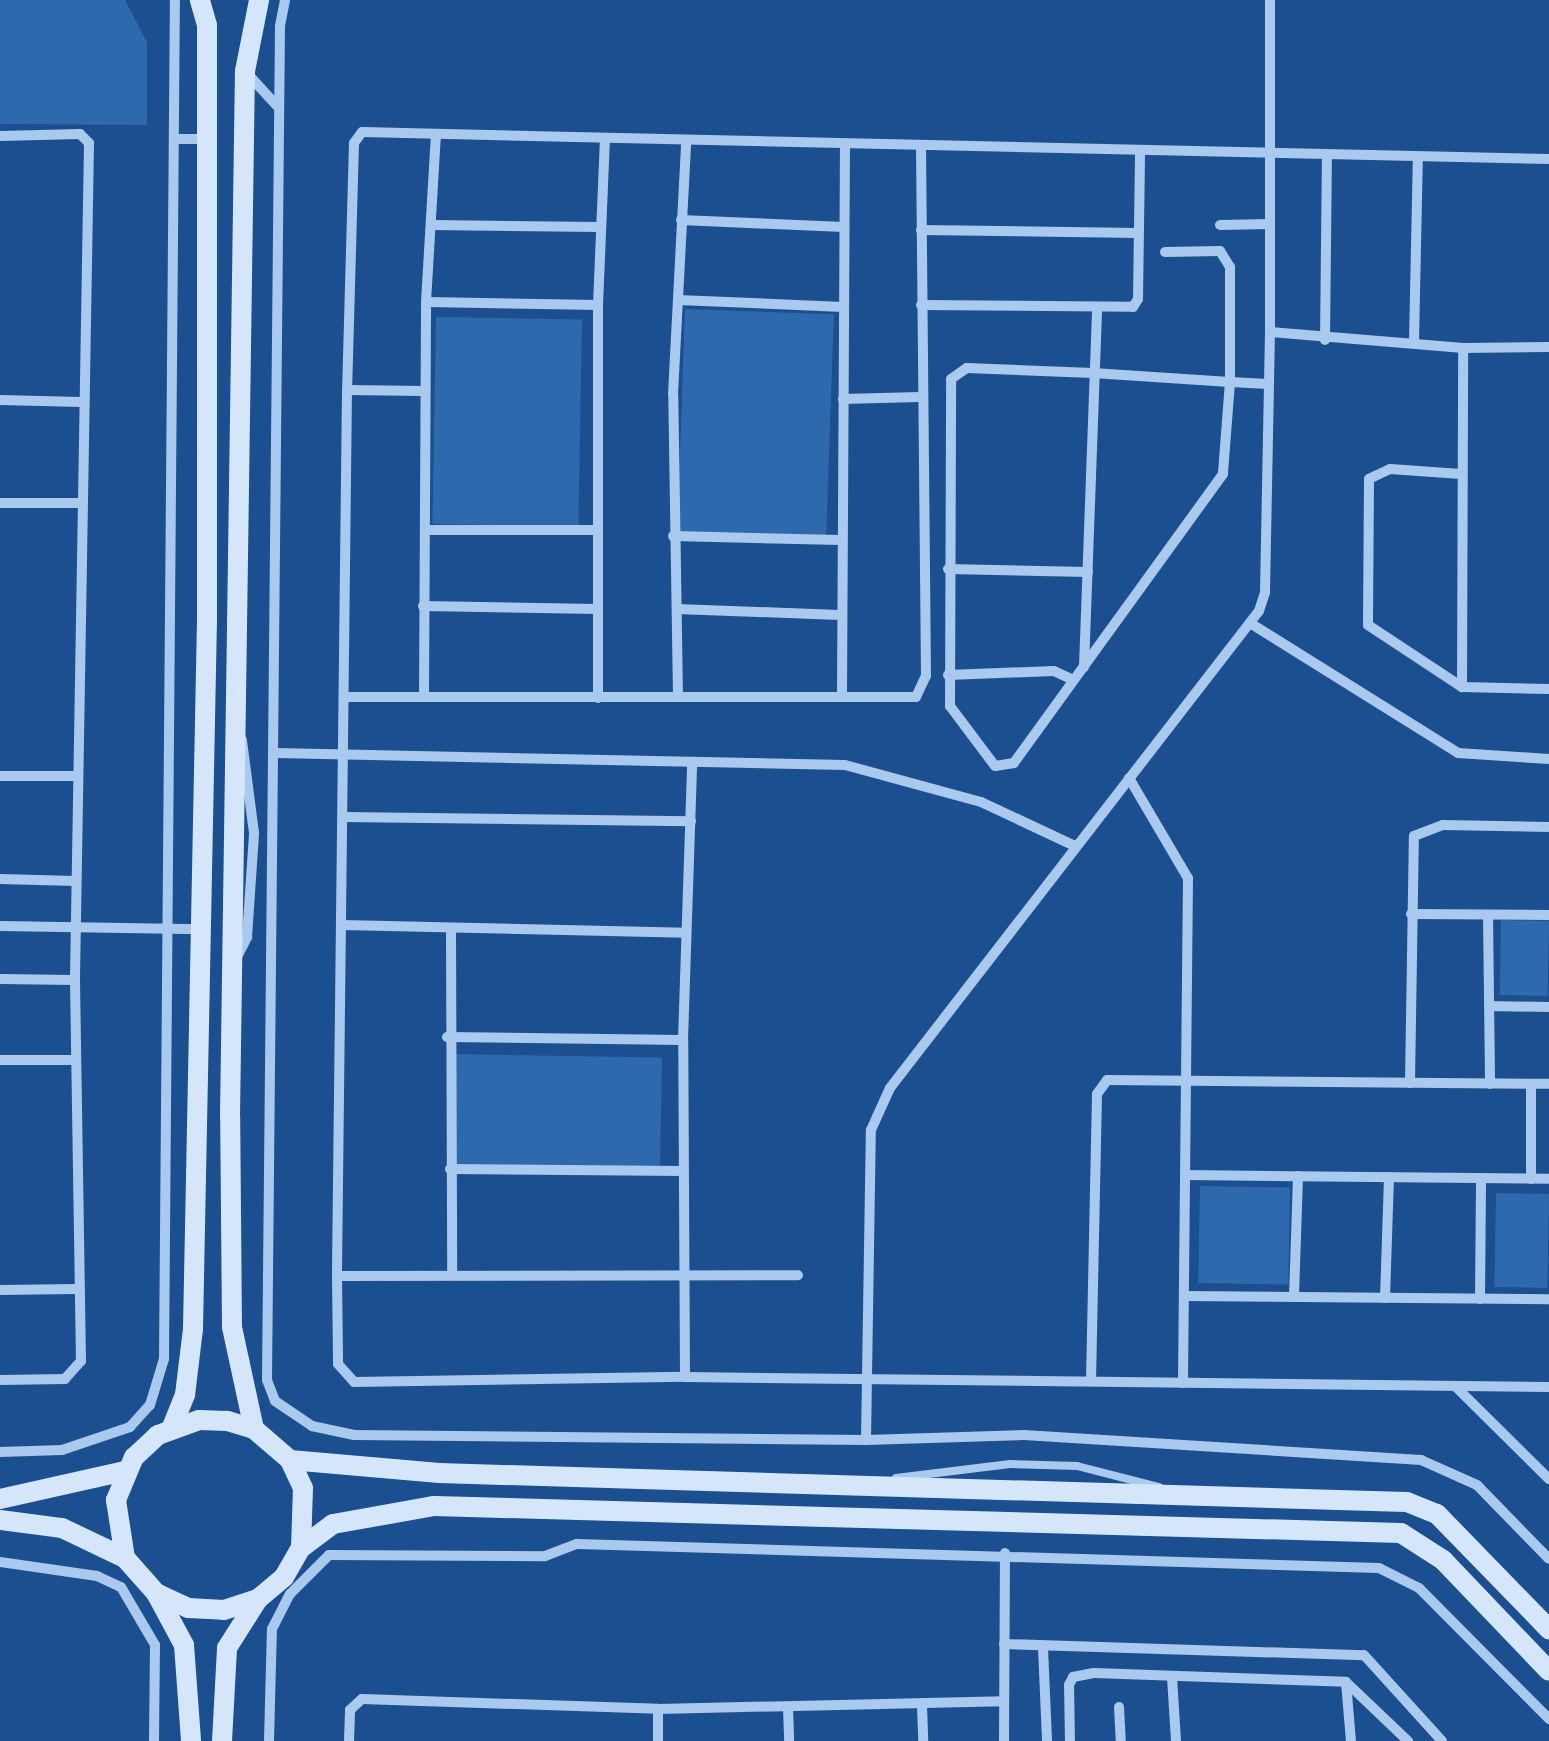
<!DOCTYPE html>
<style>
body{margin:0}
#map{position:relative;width:1549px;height:1741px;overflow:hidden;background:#1b4f8f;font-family:"Exo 2",sans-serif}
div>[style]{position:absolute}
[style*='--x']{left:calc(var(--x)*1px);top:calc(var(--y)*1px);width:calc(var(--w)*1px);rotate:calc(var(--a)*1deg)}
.green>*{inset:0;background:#2e69ad;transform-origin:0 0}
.lane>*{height:8px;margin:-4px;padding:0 4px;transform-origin:4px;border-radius:4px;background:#a9c9ee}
.street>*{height:10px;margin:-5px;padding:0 5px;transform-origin:5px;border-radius:5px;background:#a9c9ee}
.secondary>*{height:20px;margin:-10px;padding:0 10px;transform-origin:10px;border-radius:10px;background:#d6e6fa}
span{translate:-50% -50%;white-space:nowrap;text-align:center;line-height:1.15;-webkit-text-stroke:10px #1b4f8f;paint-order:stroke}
</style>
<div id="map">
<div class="green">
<div style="clip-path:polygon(0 0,125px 0,147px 42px,147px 125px,0 124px)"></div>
<div style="left:685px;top:309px;width:149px;height:223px;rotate:2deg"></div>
<div style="left:436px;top:317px;width:146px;height:207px;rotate:1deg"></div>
<div style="left:1501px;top:920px;width:48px;height:75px;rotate:1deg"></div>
<div style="left:455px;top:1054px;width:207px;height:110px;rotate:1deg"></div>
<div style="left:1200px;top:1186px;width:90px;height:97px;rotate:1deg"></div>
<div style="left:1496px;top:1193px;width:53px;height:94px;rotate:1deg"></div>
</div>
<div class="lane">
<div style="--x:896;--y:1478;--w:115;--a:-7"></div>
<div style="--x:1010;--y:1464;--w:67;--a:1.7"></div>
<div style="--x:1077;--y:1466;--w:85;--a:14.4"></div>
</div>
<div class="street">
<div style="--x:285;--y:0;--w:26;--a:101"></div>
<div style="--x:280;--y:26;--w:1354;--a:90.55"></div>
<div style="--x:267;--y:1380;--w:22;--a:69"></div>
<div style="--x:275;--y:1401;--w:45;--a:34"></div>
<div style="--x:312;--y:1426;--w:43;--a:12.1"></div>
<div style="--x:354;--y:1435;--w:512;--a:0.56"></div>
<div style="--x:866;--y:1440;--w:158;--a:-1.8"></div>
<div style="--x:1024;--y:1435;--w:398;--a:3.6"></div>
<div style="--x:1421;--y:1460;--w:61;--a:24.1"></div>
<div style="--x:1477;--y:1485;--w:103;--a:45.8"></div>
<div style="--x:1270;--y:0;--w:332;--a:90"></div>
<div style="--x:1270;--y:332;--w:194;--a:4.7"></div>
<div style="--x:1463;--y:348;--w:86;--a:-0.7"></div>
<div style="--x:246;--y:72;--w:47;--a:47.6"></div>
<div style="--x:0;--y:136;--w:80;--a:-1.4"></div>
<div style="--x:80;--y:134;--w:13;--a:45"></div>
<div style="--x:89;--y:143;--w:837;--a:90.96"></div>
<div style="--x:75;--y:980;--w:381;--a:89.1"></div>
<div style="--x:81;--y:1361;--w:24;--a:132"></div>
<div style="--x:65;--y:1379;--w:65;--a:179.1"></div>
<div style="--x:174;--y:139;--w:33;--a:0"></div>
<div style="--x:1549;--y:159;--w:1187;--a:-178.7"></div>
<div style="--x:362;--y:132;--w:14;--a:126"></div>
<div style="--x:354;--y:143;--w:247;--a:91.6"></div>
<div style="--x:347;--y:390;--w:886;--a:90.65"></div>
<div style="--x:337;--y:1276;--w:88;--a:89.3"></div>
<div style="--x:338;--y:1364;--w:24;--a:48"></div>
<div style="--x:354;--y:1382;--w:331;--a:-0.9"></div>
<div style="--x:685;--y:1377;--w:864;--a:0.66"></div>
<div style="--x:681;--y:220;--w:163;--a:2.5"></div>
<div style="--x:432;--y:225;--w:167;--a:0.7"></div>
<div style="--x:1220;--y:225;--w:50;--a:-1.1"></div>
<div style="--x:921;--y:230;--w:217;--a:0.8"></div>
<div style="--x:1165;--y:252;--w:55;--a:-1"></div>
<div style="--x:1220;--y:251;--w:19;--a:58"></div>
<div style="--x:1230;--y:267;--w:115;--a:90"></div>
<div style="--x:1230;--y:382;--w:92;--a:94.4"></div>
<div style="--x:1223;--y:474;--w:357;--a:125.9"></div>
<div style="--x:1014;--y:763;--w:19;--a:171"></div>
<div style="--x:995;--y:766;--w:75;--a:-126.9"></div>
<div style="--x:950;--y:706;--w:327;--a:-89.8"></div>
<div style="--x:951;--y:379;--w:19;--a:-35"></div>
<div style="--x:967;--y:368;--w:126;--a:2.3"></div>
<div style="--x:1093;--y:373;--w:137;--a:3.8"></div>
<div style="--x:1230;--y:382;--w:38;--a:3"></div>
<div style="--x:678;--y:300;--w:165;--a:2.4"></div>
<div style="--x:426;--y:302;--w:172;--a:1"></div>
<div style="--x:921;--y:305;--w:212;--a:0.5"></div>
<div style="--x:1133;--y:307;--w:9;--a:-58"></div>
<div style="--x:1138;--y:299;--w:147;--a:-89.2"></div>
<div style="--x:1325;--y:340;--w:184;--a:-89.4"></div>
<div style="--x:1414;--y:342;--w:184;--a:-88.8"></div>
<div style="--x:347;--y:390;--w:77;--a:0.7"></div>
<div style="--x:843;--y:399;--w:76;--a:-1.5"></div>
<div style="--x:0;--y:400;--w:81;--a:1.4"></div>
<div style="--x:1461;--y:474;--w:71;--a:-176"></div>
<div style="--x:1390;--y:469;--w:23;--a:155"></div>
<div style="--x:1369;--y:479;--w:146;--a:90.4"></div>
<div style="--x:1368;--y:625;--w:113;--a:33.4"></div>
<div style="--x:1462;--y:687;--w:87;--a:1.3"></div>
<div style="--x:0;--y:503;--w:80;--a:0"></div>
<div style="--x:425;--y:530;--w:172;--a:0"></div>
<div style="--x:673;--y:536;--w:168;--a:1.4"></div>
<div style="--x:948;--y:569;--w:140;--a:1.2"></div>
<div style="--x:423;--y:606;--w:174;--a:1"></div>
<div style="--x:677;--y:609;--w:162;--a:2.1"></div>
<div style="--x:1250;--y:623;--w:245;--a:32"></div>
<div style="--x:1458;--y:753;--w:91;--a:3.8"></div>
<div style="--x:1084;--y:667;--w:359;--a:-87.9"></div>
<div style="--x:948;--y:675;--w:106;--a:-2.2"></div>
<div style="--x:1054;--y:671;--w:21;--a:25"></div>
<div style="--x:1462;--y:687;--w:339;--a:-89.8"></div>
<div style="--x:424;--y:696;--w:394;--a:-89.7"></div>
<div style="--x:426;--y:302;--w:166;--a:-86.6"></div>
<div style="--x:842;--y:696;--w:549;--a:-89.69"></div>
<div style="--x:344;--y:697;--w:572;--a:0"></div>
<div style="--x:916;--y:697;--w:23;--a:-65"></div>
<div style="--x:926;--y:676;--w:528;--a:-90.54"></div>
<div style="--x:678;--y:697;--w:303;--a:-90.9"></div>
<div style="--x:673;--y:394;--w:251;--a:-87"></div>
<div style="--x:598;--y:698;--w:393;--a:-90"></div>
<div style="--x:598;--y:305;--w:165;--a:-87.6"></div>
<div style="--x:276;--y:753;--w:569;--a:1.21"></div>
<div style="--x:845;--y:765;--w:141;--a:15.2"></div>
<div style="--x:981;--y:802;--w:104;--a:25.1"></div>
<div style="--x:0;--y:776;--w:77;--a:0"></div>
<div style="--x:1129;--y:778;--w:116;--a:59.5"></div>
<div style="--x:1188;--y:878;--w:505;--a:90.57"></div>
<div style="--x:343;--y:817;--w:348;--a:0.7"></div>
<div style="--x:0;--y:879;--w:76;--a:1.5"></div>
<div style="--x:1411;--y:914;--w:138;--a:0.4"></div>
<div style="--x:1488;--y:915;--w:169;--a:89.3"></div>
<div style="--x:342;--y:925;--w:344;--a:1.3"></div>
<div style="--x:0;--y:926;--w:201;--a:0.9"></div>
<div style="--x:451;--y:929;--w:346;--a:89.8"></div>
<div style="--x:236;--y:959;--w:25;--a:-63"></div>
<div style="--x:247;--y:937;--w:104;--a:-86.1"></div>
<div style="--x:254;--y:833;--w:94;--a:-97.4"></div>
<div style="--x:0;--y:979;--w:75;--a:0.8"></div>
<div style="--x:1489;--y:1006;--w:60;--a:1"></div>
<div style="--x:447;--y:1037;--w:236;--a:0.7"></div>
<div style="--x:0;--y:1060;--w:75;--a:0"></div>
<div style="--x:1410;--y:1083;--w:247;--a:-89.1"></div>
<div style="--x:1414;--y:836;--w:31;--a:-21"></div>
<div style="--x:1443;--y:825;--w:106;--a:1.1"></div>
<div style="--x:1531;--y:1084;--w:95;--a:90"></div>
<div style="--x:450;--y:1169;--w:233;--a:0.5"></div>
<div style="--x:1185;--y:1175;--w:364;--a:0.6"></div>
<div style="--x:337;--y:1276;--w:461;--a:-0.1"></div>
<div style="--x:0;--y:1290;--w:76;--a:-0.8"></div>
<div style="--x:1184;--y:1296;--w:365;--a:0.5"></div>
<div style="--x:1294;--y:1297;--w:121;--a:-88.1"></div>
<div style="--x:1385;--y:1298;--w:121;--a:-88.1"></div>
<div style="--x:1480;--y:1299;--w:121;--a:-89.5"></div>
<div style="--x:685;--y:1377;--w:337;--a:-90.3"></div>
<div style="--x:683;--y:1040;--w:278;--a:-88.1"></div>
<div style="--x:1091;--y:1381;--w:287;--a:-88.8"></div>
<div style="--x:1097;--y:1094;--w:17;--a:-54"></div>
<div style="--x:1107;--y:1080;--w:442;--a:0.5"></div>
<div style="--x:1456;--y:1387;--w:131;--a:44.7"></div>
<div style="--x:866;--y:1440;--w:310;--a:-89.1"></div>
<div style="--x:871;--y:1130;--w:46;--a:-65.7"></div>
<div style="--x:890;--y:1088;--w:603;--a:-52.28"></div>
<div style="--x:1259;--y:611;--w:20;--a:-72"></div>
<div style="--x:1265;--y:592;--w:260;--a:-88.9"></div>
<div style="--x:0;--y:1452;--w:62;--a:-1.8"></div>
<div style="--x:62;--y:1450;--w:72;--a:-18.7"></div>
<div style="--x:130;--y:1427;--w:30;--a:-48"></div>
<div style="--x:150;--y:1405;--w:48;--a:-73.1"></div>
<div style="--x:164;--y:1359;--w:1359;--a:-89.54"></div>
<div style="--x:0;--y:1562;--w:98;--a:8.2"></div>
<div style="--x:97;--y:1576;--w:26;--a:25"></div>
<div style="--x:121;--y:1587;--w:67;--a:59.6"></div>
<div style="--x:155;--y:1645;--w:96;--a:90.6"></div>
<div style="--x:1004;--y:1644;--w:360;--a:1.8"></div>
<div style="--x:1364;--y:1655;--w:116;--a:47.8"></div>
<div style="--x:1043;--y:1648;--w:93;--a:87.5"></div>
<div style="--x:1172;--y:1677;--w:64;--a:86.4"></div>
<div style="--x:1346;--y:1682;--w:59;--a:85.2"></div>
<div style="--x:922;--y:1705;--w:36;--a:88"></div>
<div style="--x:788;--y:1707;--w:34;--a:88"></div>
<div style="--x:1119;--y:1707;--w:34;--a:87"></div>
<div style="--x:658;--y:1709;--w:32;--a:90"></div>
<div style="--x:269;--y:1741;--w:112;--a:-88.5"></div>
<div style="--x:272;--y:1629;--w:39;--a:-63"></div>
<div style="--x:290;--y:1594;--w:55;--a:-45"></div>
<div style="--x:329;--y:1555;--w:216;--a:0.3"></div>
<div style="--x:545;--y:1556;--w:34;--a:-21"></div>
<div style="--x:577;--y:1544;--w:802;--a:1.71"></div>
<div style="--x:1379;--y:1568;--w:45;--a:26.6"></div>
<div style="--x:1419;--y:1588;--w:185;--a:45.2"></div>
<div style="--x:349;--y:1741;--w:31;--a:-88"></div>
<div style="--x:350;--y:1710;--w:16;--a:-43"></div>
<div style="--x:362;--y:1699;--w:296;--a:1.9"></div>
<div style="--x:658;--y:1709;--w:345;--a:-1.3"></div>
<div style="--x:1004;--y:1741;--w:188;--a:-89.7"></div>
<div style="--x:1070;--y:1741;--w:56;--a:-91"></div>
<div style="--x:1069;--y:1685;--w:9;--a:-63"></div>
<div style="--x:1073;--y:1677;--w:21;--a:-11"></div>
<div style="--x:1094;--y:1673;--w:252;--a:2"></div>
<div style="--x:1346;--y:1682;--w:86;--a:43.6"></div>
</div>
<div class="secondary">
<div style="--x:172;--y:1427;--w:35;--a:-68"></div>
<div style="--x:185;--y:1395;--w:66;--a:-83.1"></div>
<div style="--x:193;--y:1329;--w:709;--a:-88.87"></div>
<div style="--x:207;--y:620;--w:595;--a:-90"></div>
<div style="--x:207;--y:25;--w:26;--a:-106"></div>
<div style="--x:254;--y:1429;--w:104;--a:-102.2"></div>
<div style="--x:232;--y:1327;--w:211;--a:-90.5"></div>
<div style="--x:230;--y:1116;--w:1045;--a:-89.18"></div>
<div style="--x:245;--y:71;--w:72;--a:-78.8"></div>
<div style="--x:290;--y:1460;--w:150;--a:5"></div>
<div style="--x:439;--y:1473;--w:968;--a:1.72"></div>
<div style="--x:1407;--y:1502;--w:32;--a:22"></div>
<div style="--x:1437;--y:1514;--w:161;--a:45.8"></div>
<div style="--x:0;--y:1499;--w:128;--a:-12.6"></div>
<div style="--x:0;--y:1520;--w:63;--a:7.4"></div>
<div style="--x:62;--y:1528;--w:70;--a:25.5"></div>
<div style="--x:125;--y:1558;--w:47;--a:48.5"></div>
<div style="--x:156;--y:1593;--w:35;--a:25"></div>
<div style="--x:188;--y:1608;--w:36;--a:3"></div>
<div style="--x:224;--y:1610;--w:36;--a:-18"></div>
<div style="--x:258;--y:1599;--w:34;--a:-40"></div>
<div style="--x:284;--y:1577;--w:34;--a:-60"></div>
<div style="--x:301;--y:1548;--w:60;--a:-88.1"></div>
<div style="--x:303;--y:1488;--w:31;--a:-115"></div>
<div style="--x:290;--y:1460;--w:48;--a:-139.3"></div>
<div style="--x:254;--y:1429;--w:28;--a:-163"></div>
<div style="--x:227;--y:1421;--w:28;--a:-178"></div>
<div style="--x:199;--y:1420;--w:44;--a:159.9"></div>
<div style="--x:158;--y:1435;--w:33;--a:137"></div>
<div style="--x:134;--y:1457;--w:47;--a:112.7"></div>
<div style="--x:116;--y:1500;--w:59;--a:81.2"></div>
<div style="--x:301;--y:1548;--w:40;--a:-37"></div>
<div style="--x:333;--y:1524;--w:103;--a:-10.1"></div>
<div style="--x:434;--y:1506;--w:967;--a:1.6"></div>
<div style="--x:1401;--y:1533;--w:50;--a:32.7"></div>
<div style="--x:1443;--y:1560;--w:153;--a:46.3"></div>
<div style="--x:156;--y:1593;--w:59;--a:61.7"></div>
<div style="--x:184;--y:1645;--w:96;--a:85.8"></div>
<div style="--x:222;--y:1741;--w:93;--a:-86.9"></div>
<div style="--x:227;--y:1648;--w:58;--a:-57.7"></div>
</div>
</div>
